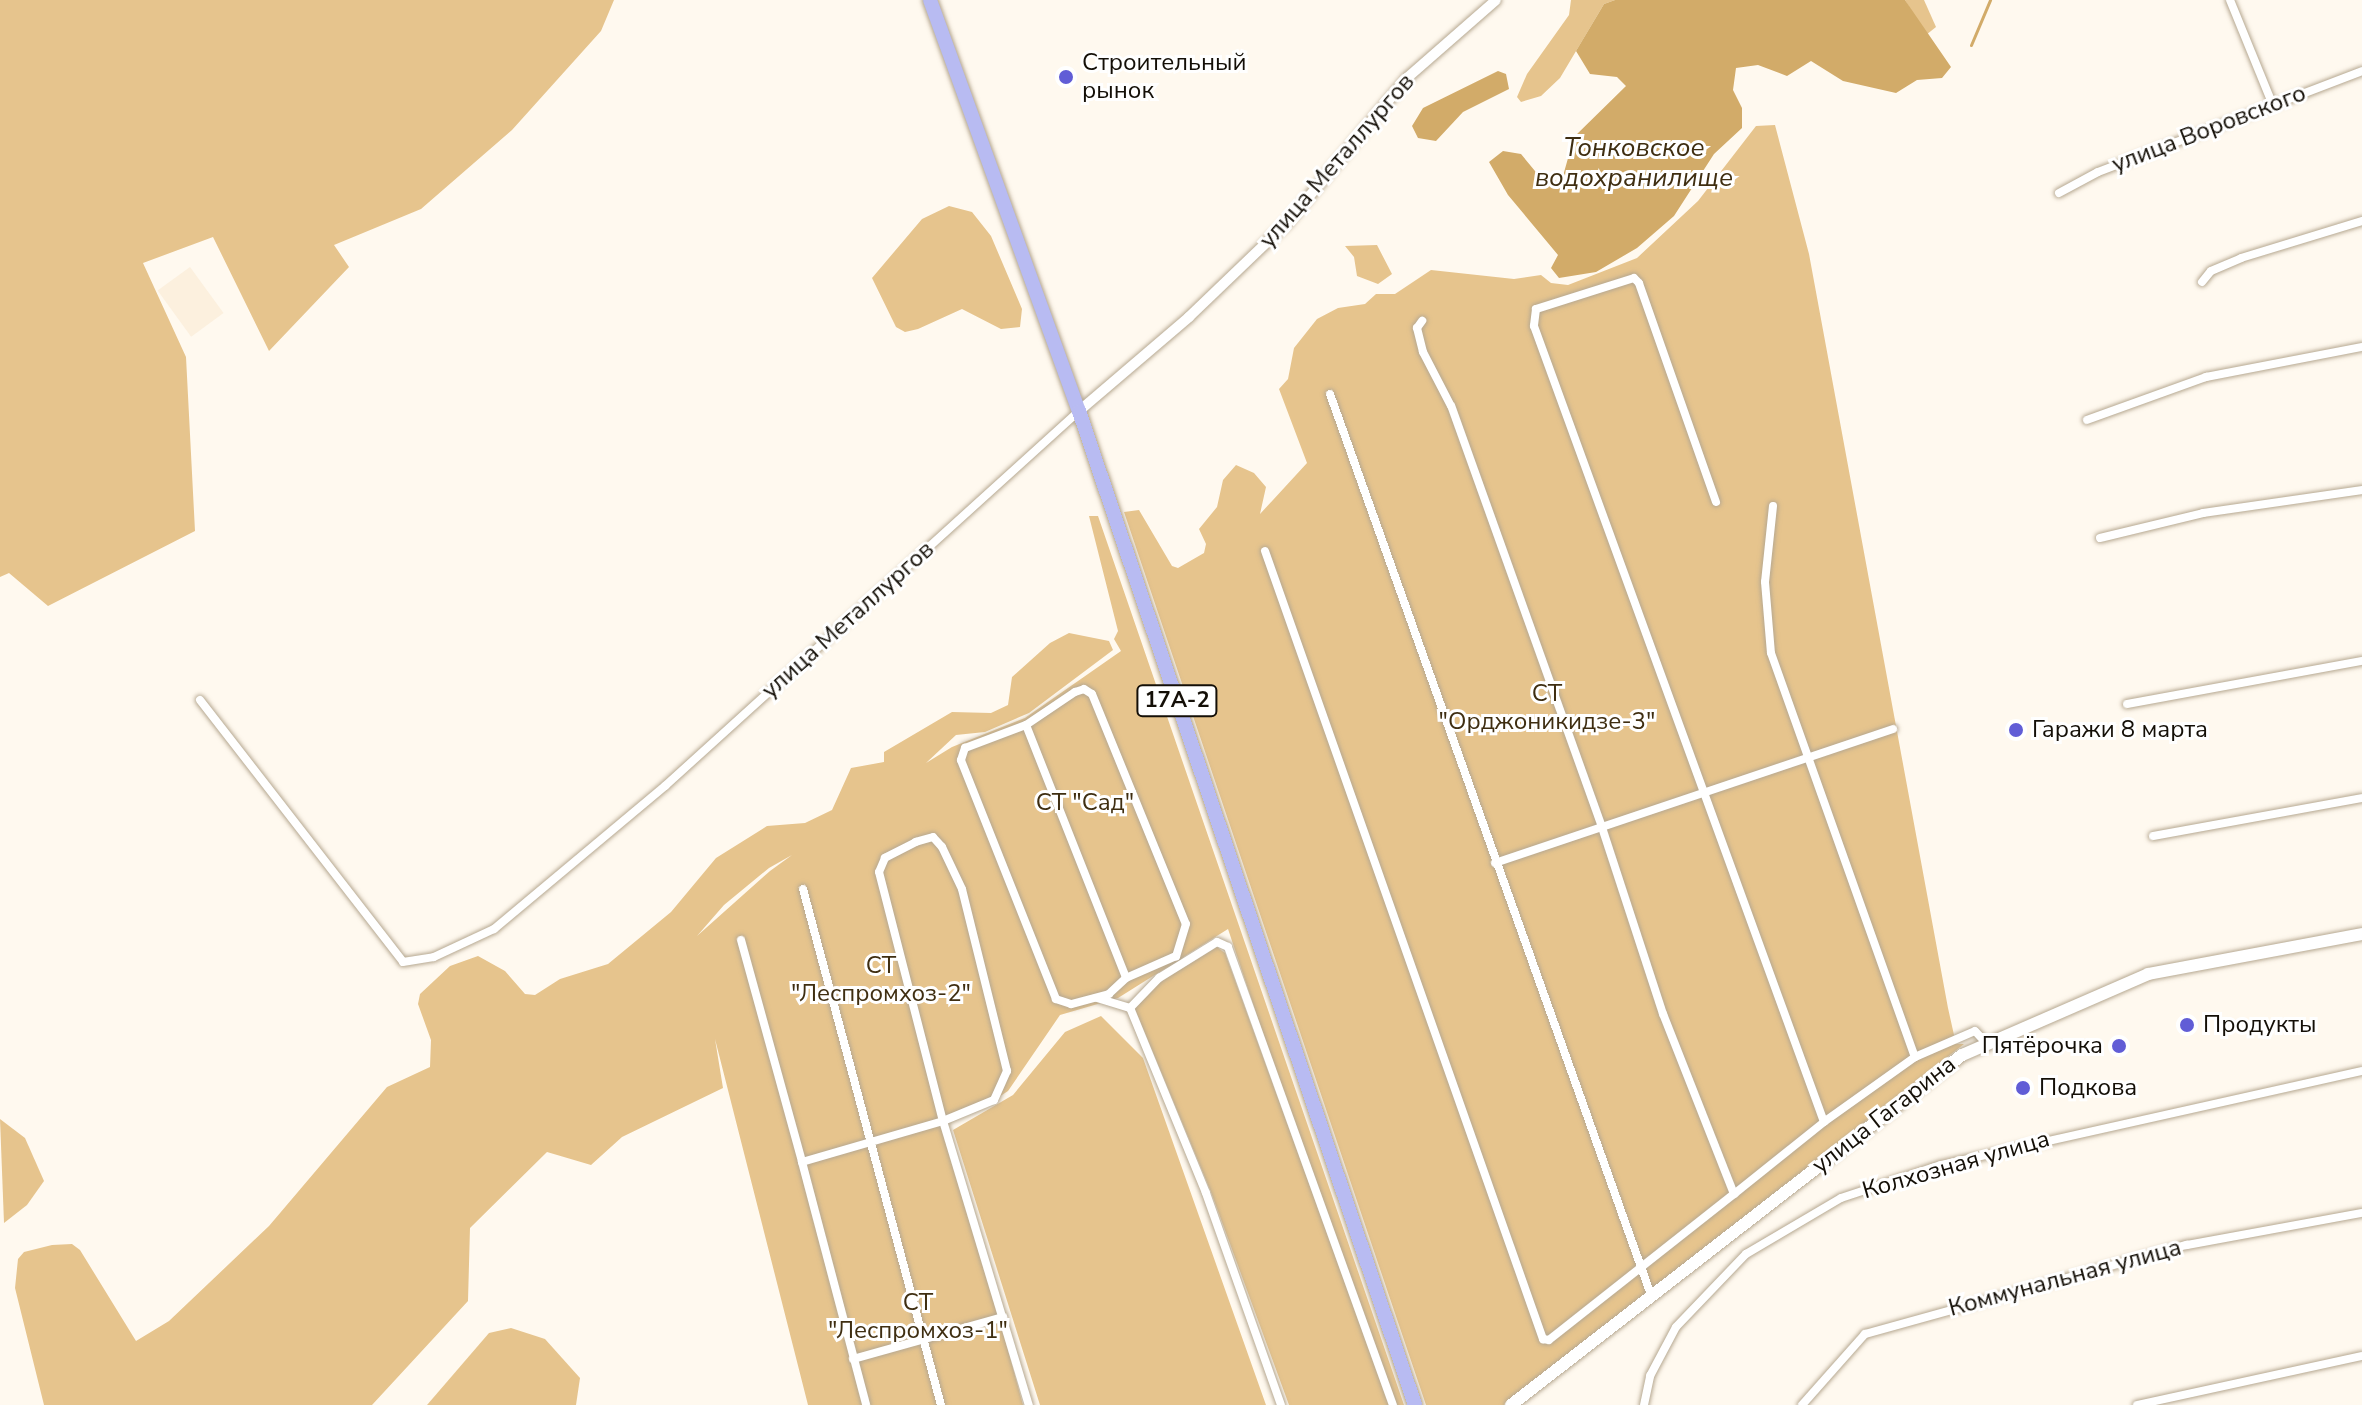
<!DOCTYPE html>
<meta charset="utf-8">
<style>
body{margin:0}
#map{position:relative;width:2362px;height:1405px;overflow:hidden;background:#fff9ef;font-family:"Nunito Sans",sans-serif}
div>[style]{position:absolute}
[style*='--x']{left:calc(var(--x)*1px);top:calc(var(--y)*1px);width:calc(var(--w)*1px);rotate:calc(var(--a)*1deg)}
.built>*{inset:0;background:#fcf0de;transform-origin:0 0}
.green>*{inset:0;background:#e6c48d}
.water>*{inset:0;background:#d2ab69}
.stream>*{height:3px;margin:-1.5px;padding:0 1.5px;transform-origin:1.5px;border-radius:1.5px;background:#d2ab69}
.roads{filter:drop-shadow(0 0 2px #b6a891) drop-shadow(0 0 2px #b6a891)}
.minor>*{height:8px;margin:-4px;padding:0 4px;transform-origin:4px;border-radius:4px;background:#fff}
.tertiary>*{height:10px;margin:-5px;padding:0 5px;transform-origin:5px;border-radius:5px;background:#fff}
.secondary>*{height:12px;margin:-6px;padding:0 6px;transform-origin:6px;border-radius:6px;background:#fff}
.primary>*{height:14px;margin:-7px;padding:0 7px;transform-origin:7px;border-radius:7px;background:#b8bbf2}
.dots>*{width:22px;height:22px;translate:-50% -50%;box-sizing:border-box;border:4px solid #fff;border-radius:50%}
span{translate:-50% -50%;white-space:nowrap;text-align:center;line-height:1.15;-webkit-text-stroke:6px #fff;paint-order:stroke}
.shield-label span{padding:2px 6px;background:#fff;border:2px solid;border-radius:6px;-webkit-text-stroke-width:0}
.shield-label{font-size:22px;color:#140f07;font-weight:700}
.poi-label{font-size:24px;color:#140f07}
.left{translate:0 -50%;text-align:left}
.right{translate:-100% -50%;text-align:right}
.street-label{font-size:24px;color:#140f07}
.park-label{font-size:24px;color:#3f2e11}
.water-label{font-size:26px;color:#3f2e11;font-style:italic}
</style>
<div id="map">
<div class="built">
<div style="left:190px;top:267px;width:57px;height:40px;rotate:54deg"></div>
</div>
<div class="green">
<div style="clip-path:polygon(0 0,614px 0,601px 31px,512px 130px,421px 209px,334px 245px,349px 267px,269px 351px,213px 237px,143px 263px,186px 357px,195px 531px,48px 606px,9px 573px,0 577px)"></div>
<div style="clip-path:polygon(1571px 0,1615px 0,1604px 4px,1560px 78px,1541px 96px,1521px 102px,1517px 97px,1527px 74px,1569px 15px)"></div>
<div style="clip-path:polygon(1905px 0,1924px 0,1936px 27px,1926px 35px)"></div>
<div style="clip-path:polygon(1775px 125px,1809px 254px,1948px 1008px,1956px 1044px,1964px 1044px,1504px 1405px,1426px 1405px,1124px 512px,1139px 510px,1172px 566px,1178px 568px,1204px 553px,1206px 544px,1199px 529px,1217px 507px,1223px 480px,1236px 465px,1254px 473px,1266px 487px,1260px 514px,1307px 463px,1279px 389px,1288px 379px,1294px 348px,1317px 319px,1338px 308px,1365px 304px,1376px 294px,1395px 294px,1431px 270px,1514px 279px,1541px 275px,1551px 283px,1568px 285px,1637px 258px,1698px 201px,1756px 126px)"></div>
<div style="clip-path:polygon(949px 206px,972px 212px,991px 236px,1022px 309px,1020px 327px,1001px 329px,962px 309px,918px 329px,905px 332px,896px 327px,872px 278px,922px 219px)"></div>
<div style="clip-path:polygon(1377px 245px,1392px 274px,1378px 284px,1357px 276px,1354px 257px,1345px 246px)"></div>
<div style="clip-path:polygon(evenodd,1089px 516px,1098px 516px,1404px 1405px,1289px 1405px,1211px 1192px,1135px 1009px,1140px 998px,1162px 981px,1217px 947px,1225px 953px,1361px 1326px,1228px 929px,1118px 998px,1060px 1015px,1008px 1091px,982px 1108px,945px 1120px,1023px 1405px,808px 1405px,715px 1039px,723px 1088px,622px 1137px,591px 1165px,547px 1152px,470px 1228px,468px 1301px,372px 1405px,44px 1405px,15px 1288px,18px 1259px,24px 1252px,52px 1245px,72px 1244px,80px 1250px,136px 1341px,169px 1321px,269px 1226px,387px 1087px,430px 1067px,431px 1040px,418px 1004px,420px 994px,450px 966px,478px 956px,505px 971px,525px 994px,535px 995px,560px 979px,608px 964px,671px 912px,716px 858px,767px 826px,805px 823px,832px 810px,851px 768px,884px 762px,884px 752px,952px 712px,991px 713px,1008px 705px,1012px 677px,1050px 643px,1069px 633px,1109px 641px,1113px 650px,1029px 713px,985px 732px,956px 735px,926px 763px,952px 747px,1025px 718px,1121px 651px,1114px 639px,1118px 631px,1089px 516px,792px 855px,770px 871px,697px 936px,724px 905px,769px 868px,792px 855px)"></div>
<div style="clip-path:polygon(1101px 1016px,1143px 1058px,1266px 1405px,1040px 1405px,953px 1130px,1013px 1095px,1065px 1032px)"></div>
<div style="clip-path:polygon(0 1119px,25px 1138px,44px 1181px,27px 1205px,4px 1223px)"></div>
<div style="clip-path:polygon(511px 1328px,545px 1339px,580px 1378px,576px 1405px,427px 1405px,489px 1333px)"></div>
</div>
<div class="water">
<div style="clip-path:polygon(1615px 0,1905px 0,1951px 67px,1942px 78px,1917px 80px,1896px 93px,1843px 81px,1811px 61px,1787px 76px,1758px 65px,1736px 68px,1733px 90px,1742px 108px,1742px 128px,1714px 154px,1674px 216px,1637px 248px,1596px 272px,1559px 278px,1551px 268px,1558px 255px,1508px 195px,1489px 162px,1503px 151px,1521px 154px,1535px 171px,1561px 183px,1574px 137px,1626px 86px,1617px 77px,1590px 74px,1576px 51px,1604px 4px)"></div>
<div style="clip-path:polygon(1498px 71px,1506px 74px,1509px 89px,1463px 112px,1436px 141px,1418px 138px,1412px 126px,1423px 108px)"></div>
</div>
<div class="stream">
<div style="--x:1971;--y:45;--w:49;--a:-67.1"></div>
</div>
<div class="roads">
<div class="minor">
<div style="--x:2230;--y:0;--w:111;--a:67.8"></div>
<div style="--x:2059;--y:193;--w:44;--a:-28.3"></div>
<div style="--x:2098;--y:172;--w:283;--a:-20.9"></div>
<div style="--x:2202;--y:282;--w:14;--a:-51"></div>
<div style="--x:2211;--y:271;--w:33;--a:-23"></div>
<div style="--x:2241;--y:258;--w:127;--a:-17"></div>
<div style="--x:1330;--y:394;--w:956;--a:70.39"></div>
<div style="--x:2087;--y:420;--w:127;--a:-19.9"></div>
<div style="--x:2206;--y:377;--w:159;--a:-10.9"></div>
<div style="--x:1716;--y:502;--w:232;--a:-109.4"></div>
<div style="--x:1639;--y:283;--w:7;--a:-135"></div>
<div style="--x:1634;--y:278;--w:103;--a:162.4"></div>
<div style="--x:1536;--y:309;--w:17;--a:97"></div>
<div style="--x:1534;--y:326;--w:847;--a:69.98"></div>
<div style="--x:1824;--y:1122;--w:115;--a:141.3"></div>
<div style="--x:1773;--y:506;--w:76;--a:96"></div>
<div style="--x:1765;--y:582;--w:71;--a:85.2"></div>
<div style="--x:1771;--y:653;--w:429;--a:70.4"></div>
<div style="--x:1915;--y:1057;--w:112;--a:144.5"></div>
<div style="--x:2100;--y:538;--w:106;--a:-13.6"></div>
<div style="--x:2203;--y:513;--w:161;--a:-8.2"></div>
<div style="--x:1265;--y:551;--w:836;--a:70.57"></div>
<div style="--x:1543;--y:1339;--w:6;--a:9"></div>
<div style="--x:1549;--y:1340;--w:236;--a:-38.3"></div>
<div style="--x:1734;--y:1194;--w:193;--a:-111.5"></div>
<div style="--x:1663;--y:1014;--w:197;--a:-108.1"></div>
<div style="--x:1602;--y:827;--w:447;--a:-109.7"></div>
<div style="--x:1451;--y:406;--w:61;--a:-117.4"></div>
<div style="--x:1423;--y:352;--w:25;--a:-104"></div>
<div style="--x:1417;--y:328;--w:9;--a:-54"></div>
<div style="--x:200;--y:700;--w:331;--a:52.2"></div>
<div style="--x:403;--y:962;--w:31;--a:-9"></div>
<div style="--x:434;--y:957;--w:66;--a:-25"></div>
<div style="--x:494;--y:929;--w:223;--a:-39.9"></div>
<div style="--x:665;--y:786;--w:559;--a:-42.17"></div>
<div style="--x:2127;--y:704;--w:239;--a:-10.4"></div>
<div style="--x:1026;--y:725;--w:59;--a:-34"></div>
<div style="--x:1075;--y:692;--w:9;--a:-18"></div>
<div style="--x:1084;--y:689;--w:9;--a:32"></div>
<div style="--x:1092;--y:694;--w:248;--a:67.8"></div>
<div style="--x:1186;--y:924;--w:34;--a:107"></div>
<div style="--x:1176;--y:956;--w:55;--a:156.3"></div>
<div style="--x:1126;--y:978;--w:23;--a:137"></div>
<div style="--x:1109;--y:994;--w:39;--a:165"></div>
<div style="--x:1071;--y:1004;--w:16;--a:-162"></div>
<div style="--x:1056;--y:999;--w:257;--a:-111.7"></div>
<div style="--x:961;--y:760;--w:13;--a:-72"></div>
<div style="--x:965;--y:748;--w:65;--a:-20.7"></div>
<div style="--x:1026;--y:725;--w:272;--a:68.4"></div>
<div style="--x:2153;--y:836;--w:212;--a:-10.3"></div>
<div style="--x:1495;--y:863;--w:420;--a:-18.6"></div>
<div style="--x:803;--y:889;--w:534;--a:75.03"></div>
<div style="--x:741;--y:940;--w:230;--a:74.6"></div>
<div style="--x:802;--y:1162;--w:147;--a:-16.2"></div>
<div style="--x:943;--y:1121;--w:55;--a:-22.4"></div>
<div style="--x:994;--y:1100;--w:32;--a:-66"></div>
<div style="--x:1007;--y:1071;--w:187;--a:-103.9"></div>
<div style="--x:962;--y:889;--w:47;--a:-115.5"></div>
<div style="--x:942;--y:847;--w:13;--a:-132"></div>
<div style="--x:933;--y:837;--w:18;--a:164"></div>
<div style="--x:916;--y:842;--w:35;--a:153"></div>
<div style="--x:885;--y:858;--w:15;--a:113"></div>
<div style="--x:879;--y:872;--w:257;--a:75.6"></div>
<div style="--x:943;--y:1121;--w:297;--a:73.2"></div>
<div style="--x:1097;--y:998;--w:34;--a:17"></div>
<div style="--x:1915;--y:1057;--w:65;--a:-23.4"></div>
<div style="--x:1975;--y:1031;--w:18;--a:47"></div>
<div style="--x:802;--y:1162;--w:251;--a:75.2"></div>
<div style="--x:853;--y:1359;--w:156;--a:-15.6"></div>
<div style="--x:1281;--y:1405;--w:225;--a:-109.5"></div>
<div style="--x:1206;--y:1193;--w:200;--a:-112.3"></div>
<div style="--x:1130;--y:1008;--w:42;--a:-46"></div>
<div style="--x:1159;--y:978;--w:68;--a:-31.8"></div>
<div style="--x:1217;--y:942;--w:12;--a:24"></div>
<div style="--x:1228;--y:947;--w:487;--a:70.2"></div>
<div style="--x:1644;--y:1405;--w:30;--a:-78"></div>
<div style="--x:1650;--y:1376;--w:55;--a:-62"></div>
<div style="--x:1676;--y:1327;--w:101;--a:-46.2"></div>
<div style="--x:1746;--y:1254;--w:110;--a:-30.5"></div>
<div style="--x:1841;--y:1198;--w:105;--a:-18.3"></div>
<div style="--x:1941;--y:1165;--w:431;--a:-12.6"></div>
<div style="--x:1802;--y:1405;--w:95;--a:-48.4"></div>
<div style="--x:1865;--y:1334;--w:334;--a:-15.5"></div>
<div style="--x:2187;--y:1245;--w:178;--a:-10.4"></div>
<div style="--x:2137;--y:1405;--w:230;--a:-12.3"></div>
</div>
<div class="tertiary">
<div style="--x:1079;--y:411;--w:145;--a:-40.5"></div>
<div style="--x:1189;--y:317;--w:137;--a:-43.8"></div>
<div style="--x:1288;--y:222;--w:187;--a:-50.4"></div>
<div style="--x:1407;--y:78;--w:118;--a:-41.2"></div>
</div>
<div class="secondary">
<div style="--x:1511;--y:1405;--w:571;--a:-37.81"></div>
<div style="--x:1962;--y:1055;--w:203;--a:-23.5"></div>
<div style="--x:2148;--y:974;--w:218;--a:-10.6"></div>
</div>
<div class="primary">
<div style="--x:930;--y:0;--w:437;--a:70.1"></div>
<div style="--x:1079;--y:411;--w:1049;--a:71.32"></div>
</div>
</div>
<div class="dots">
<div style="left:1066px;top:77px;background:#615dd6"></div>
<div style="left:2016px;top:730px;background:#615dd6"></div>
<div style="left:2187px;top:1025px;background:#615dd6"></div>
<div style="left:2119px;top:1046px;background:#615dd6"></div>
<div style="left:2023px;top:1088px;background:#615dd6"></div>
</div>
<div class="shield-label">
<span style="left:1177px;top:701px">17А-2</span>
</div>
<div class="poi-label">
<span class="left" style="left:1082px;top:77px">Строительный<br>рынок</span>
<span class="left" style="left:2032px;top:730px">Гаражи 8 марта</span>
<span class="left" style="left:2203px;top:1025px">Продукты</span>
<span class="right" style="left:2103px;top:1046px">Пятёрочка</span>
<span class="left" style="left:2039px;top:1088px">Подкова</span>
</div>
<div class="street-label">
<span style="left:2209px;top:129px;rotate:-21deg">улица Воровского</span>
<span style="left:1337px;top:161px;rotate:-49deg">улица Металлургов</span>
<span style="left:848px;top:620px;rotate:-42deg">улица Металлургов</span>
<span style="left:1884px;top:1115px;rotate:-38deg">улица Гагарина</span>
<span style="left:1956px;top:1165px;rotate:-16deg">Колхозная улица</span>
<span style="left:2065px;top:1278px;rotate:-15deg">Коммунальная улица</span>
</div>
<div class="park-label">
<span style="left:1547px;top:708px">СТ<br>"Орджоникидзе-3"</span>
<span style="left:1085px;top:803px">СТ "Сад"</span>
<span style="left:881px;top:980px">СТ<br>"Леспромхоз-2"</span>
<span style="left:918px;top:1317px">СТ<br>"Леспромхоз-1"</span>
</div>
<div class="water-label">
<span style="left:1634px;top:163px">Тонковское<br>водохранилище</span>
</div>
</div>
